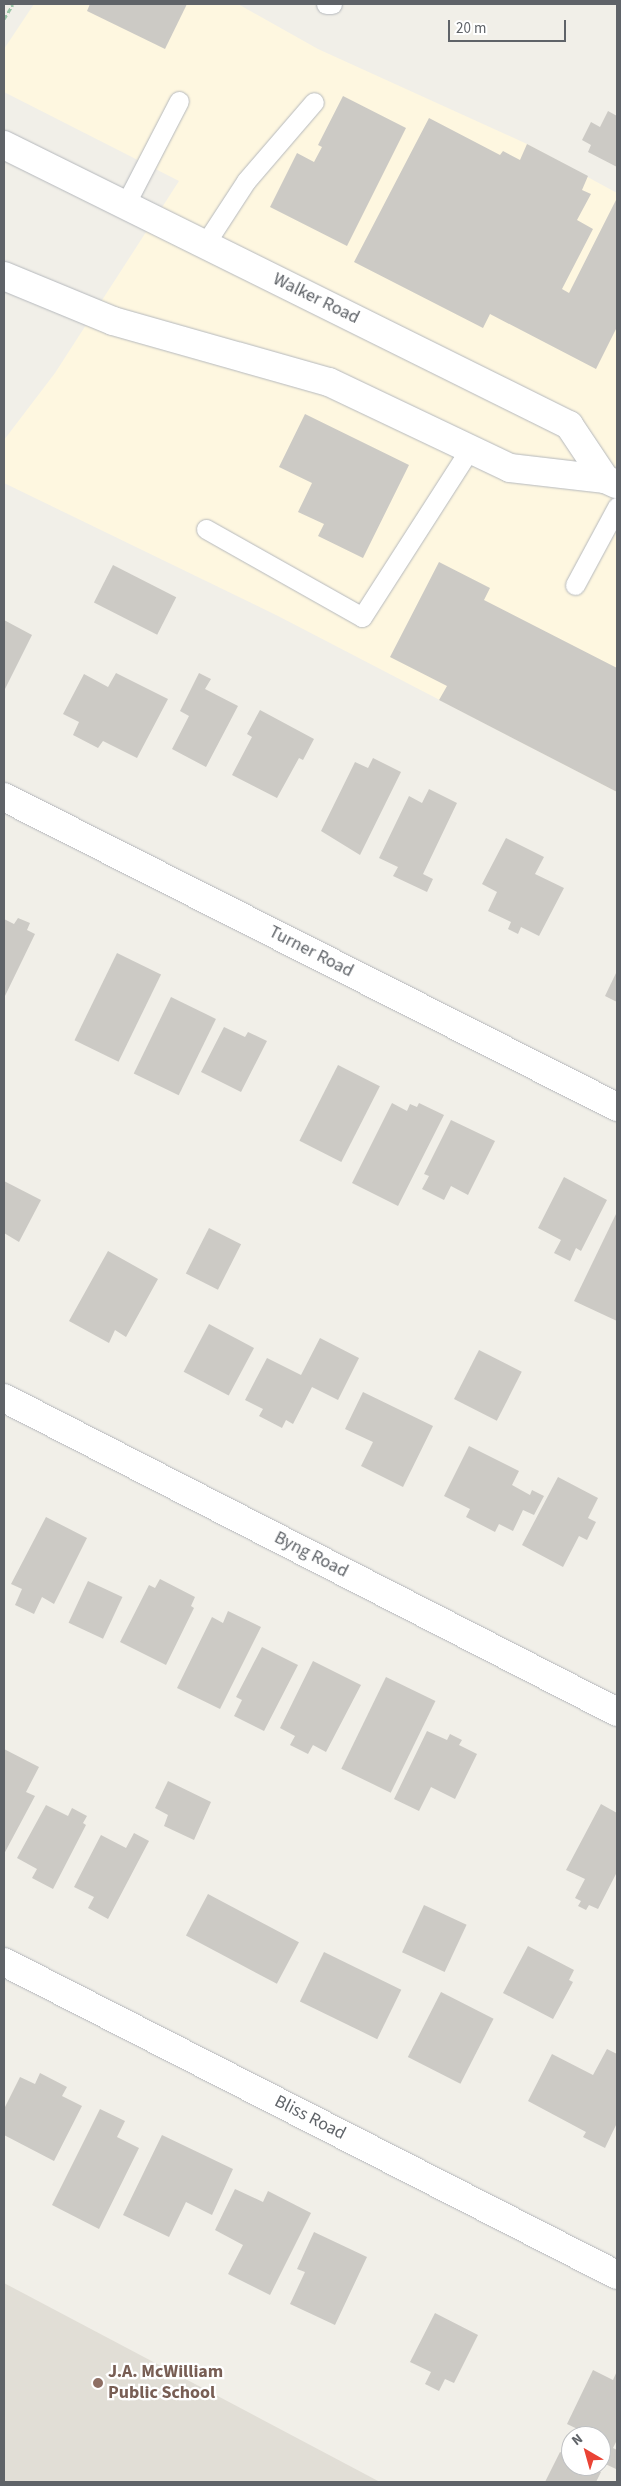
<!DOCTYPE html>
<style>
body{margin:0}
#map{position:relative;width:621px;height:2486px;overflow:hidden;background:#f1efe8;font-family:"Source Sans 3",sans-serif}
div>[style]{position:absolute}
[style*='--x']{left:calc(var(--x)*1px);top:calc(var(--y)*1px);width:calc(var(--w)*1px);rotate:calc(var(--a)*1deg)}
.commercial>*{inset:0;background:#fef7e0}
.education>*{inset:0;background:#e1ded6}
.building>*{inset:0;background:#cccac5;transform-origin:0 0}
.path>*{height:3px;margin-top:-1.5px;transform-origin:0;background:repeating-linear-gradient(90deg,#9cc7a9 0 5px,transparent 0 7.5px)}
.roads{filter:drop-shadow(0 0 1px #b5b8bc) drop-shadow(0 0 1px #b5b8bc)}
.service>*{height:19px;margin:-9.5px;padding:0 9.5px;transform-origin:9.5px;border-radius:9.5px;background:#fff}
.minor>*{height:28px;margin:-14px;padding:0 14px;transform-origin:14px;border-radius:14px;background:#fff}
.secondary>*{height:28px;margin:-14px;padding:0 14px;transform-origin:14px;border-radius:14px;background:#fff}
.dots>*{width:14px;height:14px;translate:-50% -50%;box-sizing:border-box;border:2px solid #fff;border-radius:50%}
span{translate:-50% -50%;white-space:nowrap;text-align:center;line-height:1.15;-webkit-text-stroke:4.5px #fff;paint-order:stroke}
.street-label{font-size:18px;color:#5f6368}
.education-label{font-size:18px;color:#785e54;font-weight:700}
.left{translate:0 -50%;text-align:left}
.frame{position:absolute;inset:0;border:5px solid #5f6368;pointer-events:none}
.north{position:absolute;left:561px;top:2426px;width:50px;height:50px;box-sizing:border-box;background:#fff;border:1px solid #bfc1c3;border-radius:50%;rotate:322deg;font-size:14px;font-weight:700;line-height:20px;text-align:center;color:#5f6368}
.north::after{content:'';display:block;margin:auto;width:18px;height:22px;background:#ea4335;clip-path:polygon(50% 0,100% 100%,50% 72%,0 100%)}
.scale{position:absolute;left:448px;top:20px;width:118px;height:22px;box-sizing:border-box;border:2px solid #5f6368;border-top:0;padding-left:6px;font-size:15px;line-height:18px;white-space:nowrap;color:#5f6368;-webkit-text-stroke:4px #fff;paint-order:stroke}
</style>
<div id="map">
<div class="commercial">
<div style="clip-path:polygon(34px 4px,238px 4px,318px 49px,527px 144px,617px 193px,617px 792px,278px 616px,4px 483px,4px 440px,55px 373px,179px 181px,4px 92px,4px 49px)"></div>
</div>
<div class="education">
<div style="clip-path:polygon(4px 2283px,380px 2482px,4px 2482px)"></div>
</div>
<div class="building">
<div style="clip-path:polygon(90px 4px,187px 4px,165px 49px,87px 11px)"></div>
<div style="clip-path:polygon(343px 96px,406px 128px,347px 246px,270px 207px,297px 153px,314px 162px,322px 147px,318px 145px)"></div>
<div style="clip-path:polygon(608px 111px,617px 116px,617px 167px,588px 152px,591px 145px,582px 140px,591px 122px,600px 127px)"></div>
<div style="clip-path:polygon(429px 118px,500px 155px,503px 151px,520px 160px,527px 144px,588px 176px,582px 190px,591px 194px,577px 220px,593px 229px,562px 289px,569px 293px,617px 198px,617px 327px,596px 369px,490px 314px,483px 328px,354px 262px)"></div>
<div style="clip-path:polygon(305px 414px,409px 465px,363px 558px,318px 536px,324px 524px,298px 512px,312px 483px,279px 467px)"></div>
<div style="clip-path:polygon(439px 562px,490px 588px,484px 600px,617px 668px,617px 792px,439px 700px,447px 686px,390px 657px)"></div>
<div style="left:113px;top:565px;width:71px;height:42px;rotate:27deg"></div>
<div style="clip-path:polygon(4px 620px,32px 635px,5px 689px,4px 688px)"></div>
<div style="clip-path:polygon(116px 673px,168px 699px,137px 758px,103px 741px,98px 748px,73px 735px,79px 722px,63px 714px,84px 674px,108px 687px)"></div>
<div style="clip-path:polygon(199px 673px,211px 679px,205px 689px,238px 706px,206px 767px,172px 749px,189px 716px,180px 711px)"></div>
<div style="clip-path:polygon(260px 710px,314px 739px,303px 760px,299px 758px,277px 798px,232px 775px,252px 737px,247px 734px)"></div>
<div style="clip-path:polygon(373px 758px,401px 772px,360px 855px,321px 831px,355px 762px,368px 768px)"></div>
<div style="clip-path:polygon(429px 789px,457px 803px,423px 874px,433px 879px,427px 892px,393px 876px,398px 867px,379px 858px,409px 796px,422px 803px)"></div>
<div style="clip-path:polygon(506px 838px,544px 857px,535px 874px,564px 888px,539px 936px,521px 927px,518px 934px,508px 929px,511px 922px,488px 911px,497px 892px,482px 884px)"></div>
<div style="clip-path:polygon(18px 918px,30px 923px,27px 930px,35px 934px,4px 998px,4px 919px,14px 924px)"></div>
<div style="left:117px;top:953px;width:49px;height:97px;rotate:26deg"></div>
<div style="clip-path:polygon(617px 971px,617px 1002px,605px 996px)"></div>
<div style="left:171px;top:997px;width:50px;height:85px;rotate:26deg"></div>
<div style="clip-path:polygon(224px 1027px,245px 1037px,248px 1032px,267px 1041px,241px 1092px,201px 1072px)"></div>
<div style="left:338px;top:1065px;width:47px;height:85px;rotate:27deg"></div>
<div style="clip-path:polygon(392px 1103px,407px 1111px,410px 1104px,417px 1107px,419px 1103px,444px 1115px,398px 1206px,352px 1183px)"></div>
<div style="clip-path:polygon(451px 1120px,495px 1141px,468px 1195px,451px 1186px,444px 1200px,422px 1189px,429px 1176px,424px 1174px)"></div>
<div style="clip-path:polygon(564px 1177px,607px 1200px,581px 1251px,576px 1248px,570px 1261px,554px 1253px,561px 1240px,538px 1228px)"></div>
<div style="clip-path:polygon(4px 1181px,41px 1200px,19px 1242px,4px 1233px)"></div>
<div style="clip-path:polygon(617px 1212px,617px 1321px,574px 1301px)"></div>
<div style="left:209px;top:1228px;width:36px;height:51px;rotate:27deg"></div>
<div style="clip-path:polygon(108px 1251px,158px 1279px,126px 1337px,115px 1330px,109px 1343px,69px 1321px)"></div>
<div style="left:209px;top:1324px;width:51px;height:54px;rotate:28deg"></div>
<div style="clip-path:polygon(320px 1338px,359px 1358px,338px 1400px,312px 1387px,293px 1424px,286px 1420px,282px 1428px,259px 1416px,263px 1409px,245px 1400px,267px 1358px,301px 1375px)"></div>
<div style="left:479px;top:1350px;width:48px;height:55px;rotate:27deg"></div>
<div style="clip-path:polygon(363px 1392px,433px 1426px,403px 1487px,361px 1466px,373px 1442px,345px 1429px)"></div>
<div style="clip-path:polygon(469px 1446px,519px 1471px,512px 1485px,530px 1495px,532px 1490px,544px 1496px,534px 1515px,523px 1510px,513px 1531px,499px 1524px,495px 1532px,466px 1517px,470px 1509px,444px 1496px)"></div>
<div style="clip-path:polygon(558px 1477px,598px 1498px,588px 1518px,596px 1522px,587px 1540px,579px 1536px,563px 1567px,522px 1545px)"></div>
<div style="clip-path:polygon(46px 1517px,87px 1538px,54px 1604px,42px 1597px,34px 1614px,15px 1605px,22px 1589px,11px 1584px)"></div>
<div style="clip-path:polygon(160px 1579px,195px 1597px,191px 1606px,194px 1608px,166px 1665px,120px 1642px,149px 1585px,155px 1588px)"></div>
<div style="left:88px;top:1581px;width:38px;height:46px;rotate:25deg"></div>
<div style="clip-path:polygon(228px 1611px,261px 1627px,220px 1709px,177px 1688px,212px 1617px,223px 1623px)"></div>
<div style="clip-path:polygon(262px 1647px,298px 1665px,264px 1731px,234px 1716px,242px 1700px,236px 1697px)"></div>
<div style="clip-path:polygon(313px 1661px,361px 1685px,326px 1752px,313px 1745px,308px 1754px,290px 1745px,295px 1736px,280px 1728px)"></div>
<div style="left:386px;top:1677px;width:55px;height:102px;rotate:26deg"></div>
<div style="clip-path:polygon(427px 1731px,447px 1740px,450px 1734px,462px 1740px,459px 1745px,477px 1754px,455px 1799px,431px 1787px,419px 1811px,394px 1799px)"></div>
<div style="clip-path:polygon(4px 1749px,39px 1767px,26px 1792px,35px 1796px,4px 1854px)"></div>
<div style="clip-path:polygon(168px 1781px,211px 1802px,194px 1840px,164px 1826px,168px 1815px,155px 1808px)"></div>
<div style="clip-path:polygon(601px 1804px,617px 1813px,617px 1872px,598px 1909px,589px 1905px,586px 1910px,578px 1906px,581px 1901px,575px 1898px,585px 1879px,566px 1870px)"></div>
<div style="clip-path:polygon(46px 1805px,68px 1816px,72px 1808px,87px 1816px,83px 1823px,86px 1825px,53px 1889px,32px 1878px,37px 1869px,17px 1858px)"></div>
<div style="clip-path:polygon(134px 1833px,149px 1841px,108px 1919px,88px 1908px,94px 1897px,74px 1887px,101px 1835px,126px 1848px)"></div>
<div style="left:208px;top:1894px;width:103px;height:47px;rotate:28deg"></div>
<div style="left:424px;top:1905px;width:47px;height:52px;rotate:25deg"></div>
<div style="clip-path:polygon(528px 1946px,574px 1970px,569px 1980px,573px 1982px,553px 2019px,503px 1993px)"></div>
<div style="left:324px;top:1952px;width:86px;height:55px;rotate:26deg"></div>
<div style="left:441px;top:1992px;width:59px;height:73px;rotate:27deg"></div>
<div style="clip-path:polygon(607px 2049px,617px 2054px,617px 2123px,605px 2148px,583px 2137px,586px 2132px,528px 2101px,552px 2054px,593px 2075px)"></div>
<div style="clip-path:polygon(40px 2073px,67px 2087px,62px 2096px,82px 2106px,54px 2161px,4px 2135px,4px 2109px,20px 2077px,35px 2084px)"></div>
<div style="clip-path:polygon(100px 2109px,125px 2121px,117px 2137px,139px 2148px,99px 2229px,52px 2205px)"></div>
<div style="clip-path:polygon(162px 2135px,233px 2169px,212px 2215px,186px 2202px,169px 2237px,123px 2215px)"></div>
<div style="clip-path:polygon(235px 2189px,263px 2202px,268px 2191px,311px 2213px,270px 2295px,228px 2274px,243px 2245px,215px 2230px)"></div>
<div style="clip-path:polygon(314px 2232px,367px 2257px,335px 2325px,290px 2304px,305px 2272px,297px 2269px)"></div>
<div style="clip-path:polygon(435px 2313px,478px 2335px,454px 2383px,445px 2379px,439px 2391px,425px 2384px,431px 2372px,410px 2362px)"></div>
<div style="clip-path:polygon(593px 2370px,613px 2380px,617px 2371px,617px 2440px,613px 2448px,617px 2450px,616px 2469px,601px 2462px,601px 2436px,592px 2436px,567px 2424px)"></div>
<div style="clip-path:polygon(560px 2452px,571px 2457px,571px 2466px,589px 2466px,601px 2472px,596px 2482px,545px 2482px)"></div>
</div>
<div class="path">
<div style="--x:4;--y:19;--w:17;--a:-59"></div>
</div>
<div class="roads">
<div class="service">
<div style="--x:326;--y:4;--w:6;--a:0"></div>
<div style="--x:125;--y:205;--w:117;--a:-62.6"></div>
<div style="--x:205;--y:244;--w:75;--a:-56.9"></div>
<div style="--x:246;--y:181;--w:104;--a:-49.3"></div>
<div style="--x:206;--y:529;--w:179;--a:29.4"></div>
<div style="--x:362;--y:617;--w:200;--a:-57.3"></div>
<div style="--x:575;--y:585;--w:89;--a:-61.7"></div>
</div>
<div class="minor">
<div style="--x:4;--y:797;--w:687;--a:26.83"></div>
<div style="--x:4;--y:1398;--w:689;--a:27.12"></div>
<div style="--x:4;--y:1962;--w:688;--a:27.05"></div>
</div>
<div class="secondary">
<div style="--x:4;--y:145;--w:631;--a:26.36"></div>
<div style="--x:569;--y:425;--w:65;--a:56.3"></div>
<div style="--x:4;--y:276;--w:118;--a:22.4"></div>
<div style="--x:113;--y:321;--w:224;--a:15.8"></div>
<div style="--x:329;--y:382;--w:200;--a:25.4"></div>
<div style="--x:510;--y:468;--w:96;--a:6.6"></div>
<div style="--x:605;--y:479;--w:12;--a:24"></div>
</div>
</div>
<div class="dots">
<div style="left:98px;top:2383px;background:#8d6e63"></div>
</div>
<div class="street-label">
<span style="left:316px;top:299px;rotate:26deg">Walker Road</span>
<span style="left:311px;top:952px;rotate:27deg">Turner Road</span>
<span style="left:311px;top:1555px;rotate:27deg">Byng Road</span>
<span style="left:310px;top:2118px;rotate:27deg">Bliss Road</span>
</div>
<div class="education-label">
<span class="left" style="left:108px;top:2383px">J.A. McWilliam<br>Public School</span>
</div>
<div class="frame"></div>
<div class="north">N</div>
<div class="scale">20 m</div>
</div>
